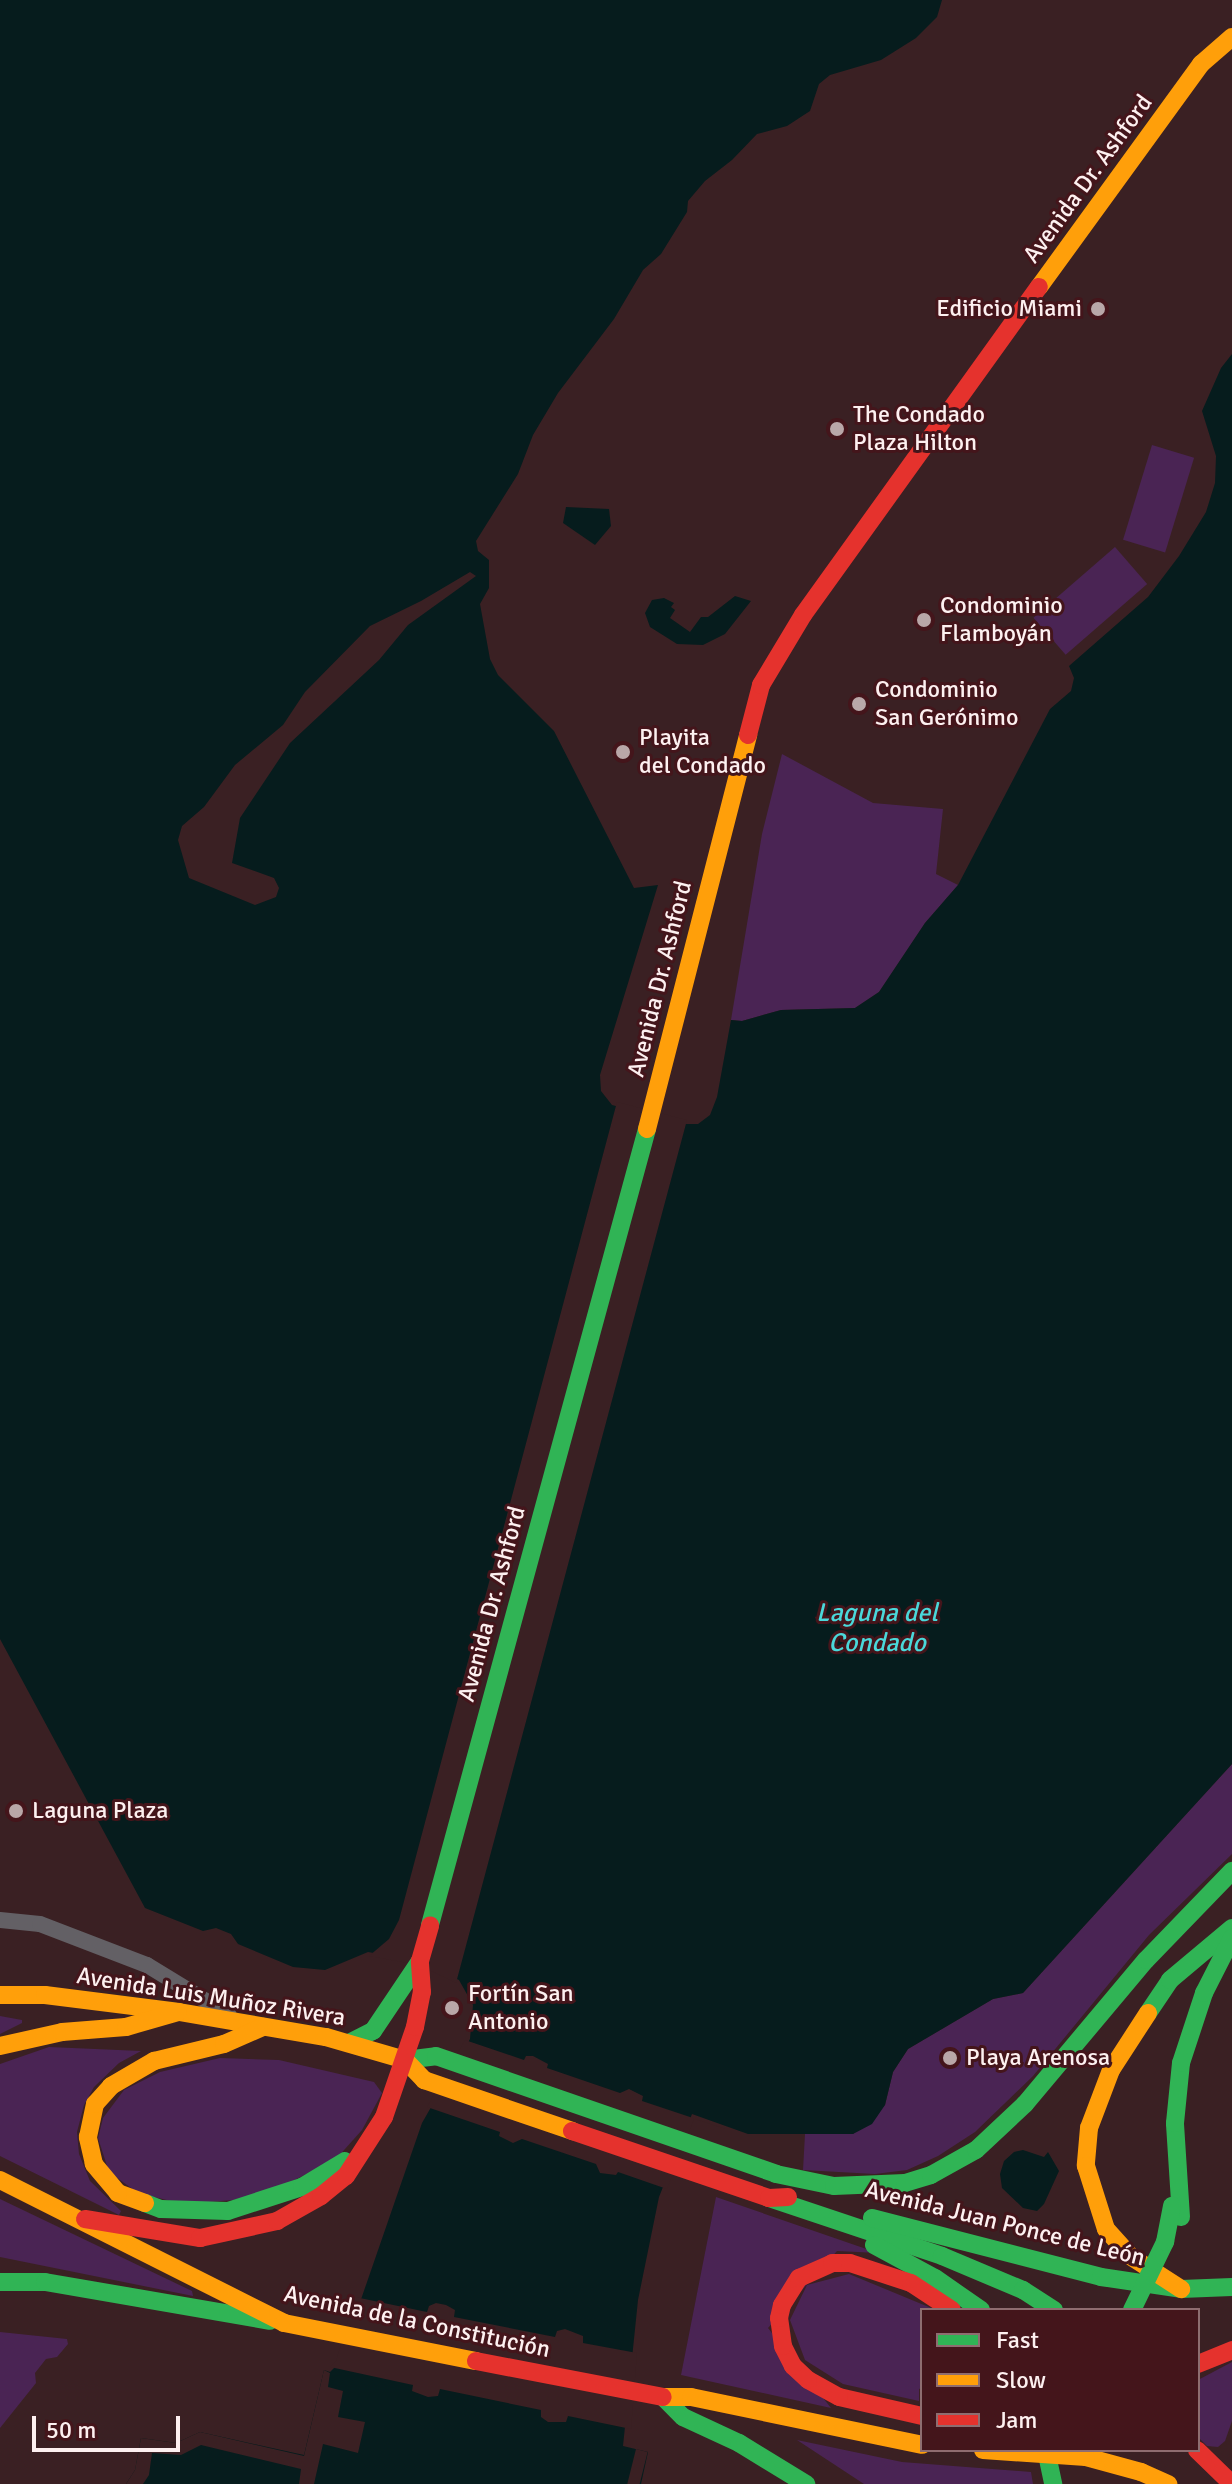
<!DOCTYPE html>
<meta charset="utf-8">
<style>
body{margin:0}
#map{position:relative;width:1232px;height:2484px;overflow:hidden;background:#3a2023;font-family:Signika,sans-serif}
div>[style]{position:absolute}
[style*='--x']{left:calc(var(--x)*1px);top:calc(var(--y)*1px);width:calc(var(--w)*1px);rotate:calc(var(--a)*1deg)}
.green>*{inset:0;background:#4a2454;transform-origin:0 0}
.water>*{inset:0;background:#061c1d}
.pier>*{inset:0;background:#3a2023;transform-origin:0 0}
.street>*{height:16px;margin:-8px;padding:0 8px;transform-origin:8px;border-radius:8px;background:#636065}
.fast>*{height:18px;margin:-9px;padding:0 9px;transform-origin:9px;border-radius:9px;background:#30b455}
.slow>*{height:18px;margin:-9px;padding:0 9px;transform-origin:9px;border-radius:9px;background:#ff9f0a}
.jam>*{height:18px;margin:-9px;padding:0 9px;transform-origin:9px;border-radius:9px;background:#e5322d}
.fast-bridge>*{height:18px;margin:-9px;padding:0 9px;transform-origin:9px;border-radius:9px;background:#30b455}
.slow-bridge>*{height:18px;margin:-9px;padding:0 9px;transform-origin:9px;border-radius:9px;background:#ff9f0a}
.dots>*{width:22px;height:22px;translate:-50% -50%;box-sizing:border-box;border:4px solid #44151b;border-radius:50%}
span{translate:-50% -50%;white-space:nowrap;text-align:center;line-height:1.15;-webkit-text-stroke:6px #44151b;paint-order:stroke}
.street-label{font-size:24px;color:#fdf0f0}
.poi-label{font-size:24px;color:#fdf0f0}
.right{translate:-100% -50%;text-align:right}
.left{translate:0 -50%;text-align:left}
.water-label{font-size:26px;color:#4ad8da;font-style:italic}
.legend{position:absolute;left:920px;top:2308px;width:280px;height:144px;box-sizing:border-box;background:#44151b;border:2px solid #8e6d70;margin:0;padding:10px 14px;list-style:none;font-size:24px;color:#fdf0f0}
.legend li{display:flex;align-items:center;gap:16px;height:40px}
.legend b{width:40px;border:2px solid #8e6d70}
.scale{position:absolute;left:32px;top:2416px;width:148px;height:36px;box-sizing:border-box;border:4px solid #fdf0f0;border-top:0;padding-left:10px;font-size:24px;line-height:28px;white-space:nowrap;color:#fdf0f0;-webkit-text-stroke:6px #44151b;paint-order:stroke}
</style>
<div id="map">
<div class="green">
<div style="left:1152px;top:445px;width:44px;height:99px;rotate:17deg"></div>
<div style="left:1115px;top:547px;width:49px;height:108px;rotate:49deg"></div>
<div style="clip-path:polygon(782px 754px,873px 803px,943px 809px,936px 874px,958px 885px,925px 923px,879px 992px,855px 1008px,781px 1010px,742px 1021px,731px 1020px,762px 834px)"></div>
<div style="clip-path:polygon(1232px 1764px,1232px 1854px,1149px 1935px,1033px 2076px,975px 2132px,938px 2156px,907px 2170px,875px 2174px,803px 2170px,805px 2134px,853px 2134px,885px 2105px,893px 2072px,908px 2049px,993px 1999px,1023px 1993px)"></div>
<div style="clip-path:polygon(0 2016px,22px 2020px,22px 2023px,0 2034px)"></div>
<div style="clip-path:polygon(49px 2047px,141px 2051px,119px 2063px,94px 2087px,84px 2105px,77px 2132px,79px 2154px,90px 2181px,121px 2211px,119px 2215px,0 2156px,0 2064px)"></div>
<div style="clip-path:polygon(220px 2058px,279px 2060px,374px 2082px,382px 2093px,362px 2130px,336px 2159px,259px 2198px,183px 2204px,138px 2193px,109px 2172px,98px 2138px,103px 2118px,124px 2090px,160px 2072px)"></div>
<div style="clip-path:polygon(716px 2197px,878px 2253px,837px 2251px,768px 2328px,831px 2408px,681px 2375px)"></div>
<div style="clip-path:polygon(0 2199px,192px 2291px,193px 2296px,0 2257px)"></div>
<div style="clip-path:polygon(849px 2274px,936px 2310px,922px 2310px,922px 2388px,919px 2389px,919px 2401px,843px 2384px,805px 2360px,790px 2320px,807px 2285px)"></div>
<div style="clip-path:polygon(0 2332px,67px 2339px,68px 2344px,57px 2357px,46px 2359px,35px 2373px,36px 2383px,0 2428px)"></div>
<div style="clip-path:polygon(1232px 2362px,1232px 2421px,1225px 2441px,1218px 2447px,1207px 2446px,1198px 2437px,1198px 2380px)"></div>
<div style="clip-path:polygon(797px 2440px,902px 2462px,1031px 2472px,1033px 2484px,864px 2484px)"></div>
</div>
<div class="water">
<div style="clip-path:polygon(evenodd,0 0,942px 0,937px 17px,916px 38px,881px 60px,830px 75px,819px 84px,810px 111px,787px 126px,757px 134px,732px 160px,705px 181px,688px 201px,687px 212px,661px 254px,643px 270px,614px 319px,558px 393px,533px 435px,518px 474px,476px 541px,478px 551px,489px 560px,489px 588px,480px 604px,490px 659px,498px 675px,554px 731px,634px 888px,658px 885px,600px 1075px,601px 1091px,612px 1105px,683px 1124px,698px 1124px,710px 1115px,717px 1097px,731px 1020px,742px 1021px,781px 1010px,855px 1008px,879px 992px,925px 923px,958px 885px,1050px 709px,1071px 691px,1074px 678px,1069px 666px,1148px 597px,1179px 556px,1206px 512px,1215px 483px,1216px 456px,1202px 411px,1221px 368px,1232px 354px,1232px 1764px,1023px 1993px,993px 1999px,908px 2049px,893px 2072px,885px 2105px,872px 2124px,853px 2134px,748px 2134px,692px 2114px,659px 2197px,638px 2300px,623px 2446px,648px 2452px,641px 2484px,126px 2484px,135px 2470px,141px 2438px,176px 2443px,200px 2432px,304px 2455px,324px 2370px,330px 2372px,339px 2363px,422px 2123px,470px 2039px,473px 2005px,459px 1980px,420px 1961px,368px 1952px,325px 1970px,293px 1967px,238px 1944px,231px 1934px,216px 1928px,203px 1931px,145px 1908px,0 1639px,0 0,470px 572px,476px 576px,408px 625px,379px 660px,290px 743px,240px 818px,232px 863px,274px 878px,279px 888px,276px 897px,255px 905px,189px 878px,178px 840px,182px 826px,204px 807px,235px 765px,283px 725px,305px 692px,370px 626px,421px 601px,470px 572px)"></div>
<div style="clip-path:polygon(566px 507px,609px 509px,611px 526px,595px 545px,563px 523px)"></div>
<div style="clip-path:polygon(735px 596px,751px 601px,725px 634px,703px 645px,677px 644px,650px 627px,645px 613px,652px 600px,664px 598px,674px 603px,671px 607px,675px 610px,670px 618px,690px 632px,701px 617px,708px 617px)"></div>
<div style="clip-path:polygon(1023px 2150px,1044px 2157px,1048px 2152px,1059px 2171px,1044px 2204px,1037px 2211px,1023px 2208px,1002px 2188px,1000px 2174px,1004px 2161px,1014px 2152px)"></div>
</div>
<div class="pier">
<div style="clip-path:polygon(617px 1102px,687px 1120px,456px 1983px,419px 1965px,369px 1956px,389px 1939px,399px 1920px)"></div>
<div style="clip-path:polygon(465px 2040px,524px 2060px,526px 2056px,533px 2056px,548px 2064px,547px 2068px,620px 2093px,629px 2089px,643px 2096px,642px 2101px,726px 2129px,694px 2119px,667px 2189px,618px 2172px,616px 2175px,600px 2173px,596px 2164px,522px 2139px,513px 2143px,499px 2136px,500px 2132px,427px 2107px)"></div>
<div style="clip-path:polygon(355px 2297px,427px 2312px,429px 2306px,436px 2303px,446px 2305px,455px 2310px,454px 2317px,555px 2337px,557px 2331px,565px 2329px,583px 2336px,583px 2343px,637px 2353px,631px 2429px,568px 2416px,566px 2422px,548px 2422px,541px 2417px,541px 2410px,440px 2389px,438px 2396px,428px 2397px,412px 2391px,413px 2385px,330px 2367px,336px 2361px)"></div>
<div style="clip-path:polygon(324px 2370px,330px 2373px,328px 2387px,343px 2391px,338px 2417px,365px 2422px,358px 2453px,323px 2444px,314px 2484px,299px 2484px,301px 2469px,201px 2445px,181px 2455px,152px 2453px,149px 2475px,143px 2484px,126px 2484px,135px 2470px,141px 2438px,176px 2443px,200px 2432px,304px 2456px)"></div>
<div style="left:636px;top:2449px;width:12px;height:36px;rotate:14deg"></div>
</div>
<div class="street">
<div style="--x:0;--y:1920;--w:40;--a:5.7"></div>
<div style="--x:40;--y:1924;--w:115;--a:21"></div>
<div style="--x:147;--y:1965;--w:96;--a:31.4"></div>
</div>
<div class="fast">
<div style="--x:430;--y:1925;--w:825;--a:-74.75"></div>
<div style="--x:1148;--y:2013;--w:40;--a:-56"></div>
<div style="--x:1170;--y:1980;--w:81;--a:-40"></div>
<div style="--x:349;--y:2043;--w:27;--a:-27"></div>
<div style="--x:373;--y:2031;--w:84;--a:-56.1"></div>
<div style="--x:405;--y:2060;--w:31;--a:-7"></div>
<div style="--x:436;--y:2056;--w:360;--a:19.1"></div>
<div style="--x:776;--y:2174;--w:59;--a:11.7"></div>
<div style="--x:834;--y:2186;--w:71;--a:-2.4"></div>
<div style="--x:905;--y:2183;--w:27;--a:-17"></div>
<div style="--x:931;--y:2175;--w:51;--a:-29.1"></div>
<div style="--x:976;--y:2150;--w:67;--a:-43.2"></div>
<div style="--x:1025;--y:2104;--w:188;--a:-50"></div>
<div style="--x:1146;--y:1960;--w:124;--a:-46"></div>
<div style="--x:769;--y:2198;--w:182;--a:18.5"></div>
<div style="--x:942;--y:2256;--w:88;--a:22.8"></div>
<div style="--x:1023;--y:2290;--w:37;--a:33"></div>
<div style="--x:145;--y:2203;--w:17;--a:21"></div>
<div style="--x:161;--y:2209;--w:67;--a:1.7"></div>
<div style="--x:228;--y:2211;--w:78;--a:-18"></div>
<div style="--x:302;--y:2187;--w:50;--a:-31.2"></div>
<div style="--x:1181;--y:2217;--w:94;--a:-93.7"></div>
<div style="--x:1175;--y:2123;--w:60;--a:-84.3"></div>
<div style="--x:1181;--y:2063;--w:74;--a:-71.8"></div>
<div style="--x:1204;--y:1993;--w:62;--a:-63"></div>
<div style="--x:872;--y:2218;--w:236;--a:14.4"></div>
<div style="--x:1101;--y:2277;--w:81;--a:8.5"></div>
<div style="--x:1181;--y:2289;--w:51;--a:-2.2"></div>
<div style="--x:874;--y:2245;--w:69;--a:28.4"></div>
<div style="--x:935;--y:2278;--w:56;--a:34.8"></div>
<div style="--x:0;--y:2282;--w:45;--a:0"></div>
<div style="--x:45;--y:2282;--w:228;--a:9.8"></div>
<div style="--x:663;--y:2397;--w:28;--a:45"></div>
<div style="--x:683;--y:2417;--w:62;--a:24.9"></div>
<div style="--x:739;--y:2443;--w:79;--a:31.5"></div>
<div style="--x:1046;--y:2450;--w:35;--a:78"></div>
</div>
<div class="slow">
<div style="--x:1039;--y:287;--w:276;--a:-54"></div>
<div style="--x:1201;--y:64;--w:41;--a:-41.1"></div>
<div style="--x:647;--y:1129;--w:407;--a:-75.6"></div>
<div style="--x:0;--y:1995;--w:45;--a:0"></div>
<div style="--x:45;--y:1995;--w:135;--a:7.2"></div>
<div style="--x:179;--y:2012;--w:149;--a:9.7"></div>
<div style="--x:326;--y:2037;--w:82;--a:16.2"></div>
<div style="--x:405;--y:2060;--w:28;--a:46"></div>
<div style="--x:424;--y:2080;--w:157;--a:19"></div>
<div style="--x:1148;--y:2013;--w:68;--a:123"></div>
<div style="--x:1111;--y:2070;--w:62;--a:110.8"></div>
<div style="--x:1089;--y:2128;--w:38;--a:95"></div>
<div style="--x:1086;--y:2166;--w:66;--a:72.4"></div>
<div style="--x:1106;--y:2229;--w:36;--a:48"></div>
<div style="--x:1130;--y:2256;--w:61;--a:32.9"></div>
<div style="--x:0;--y:2046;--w:64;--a:-12.7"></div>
<div style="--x:62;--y:2032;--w:64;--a:-4.5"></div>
<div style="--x:126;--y:2027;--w:54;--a:-16.1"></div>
<div style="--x:0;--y:2180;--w:318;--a:26.7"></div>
<div style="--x:284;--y:2323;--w:196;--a:11.2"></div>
<div style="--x:145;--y:2203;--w:29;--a:-160"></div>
<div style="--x:118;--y:2193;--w:38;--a:-130"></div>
<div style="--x:94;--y:2164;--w:28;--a:-103"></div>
<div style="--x:88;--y:2137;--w:34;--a:-78"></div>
<div style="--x:95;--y:2104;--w:24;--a:-48"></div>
<div style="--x:111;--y:2086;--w:50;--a:-30.2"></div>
<div style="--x:154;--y:2061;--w:72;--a:-13.7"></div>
<div style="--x:224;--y:2044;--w:43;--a:-23.6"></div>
<div style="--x:663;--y:2397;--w:28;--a:0"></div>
<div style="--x:691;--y:2397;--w:236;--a:11.7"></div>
<div style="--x:1086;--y:2457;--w:57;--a:15.3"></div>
<div style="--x:1141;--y:2472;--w:30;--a:24"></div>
</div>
<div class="jam">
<div style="--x:748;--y:735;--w:52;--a:-75.4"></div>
<div style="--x:761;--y:685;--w:82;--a:-59"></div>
<div style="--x:803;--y:615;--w:404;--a:-54.3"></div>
<div style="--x:572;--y:2131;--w:208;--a:18.8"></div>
<div style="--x:769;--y:2198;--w:19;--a:-3"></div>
<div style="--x:85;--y:2219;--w:117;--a:9.4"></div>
<div style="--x:200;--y:2238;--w:79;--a:-12.4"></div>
<div style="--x:277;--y:2221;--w:51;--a:-29.6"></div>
<div style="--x:321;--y:2196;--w:32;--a:-39"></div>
<div style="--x:346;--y:2176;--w:70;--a:-57.2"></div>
<div style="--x:384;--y:2117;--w:95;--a:-71"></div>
<div style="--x:415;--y:2027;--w:36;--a:-79"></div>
<div style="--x:422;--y:1992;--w:31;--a:-94"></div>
<div style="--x:420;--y:1961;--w:37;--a:-74"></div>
<div style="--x:476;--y:2361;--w:190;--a:10.9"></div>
<div style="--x:1198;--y:2364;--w:37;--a:-22"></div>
<div style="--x:922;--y:2416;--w:85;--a:-167.1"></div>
<div style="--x:839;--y:2397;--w:35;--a:-151"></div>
<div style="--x:808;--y:2380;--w:21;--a:-137"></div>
<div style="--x:793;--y:2366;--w:22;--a:-117"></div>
<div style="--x:783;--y:2346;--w:28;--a:-98"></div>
<div style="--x:779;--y:2318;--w:13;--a:-77"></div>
<div style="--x:782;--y:2305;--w:32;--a:-58"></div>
<div style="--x:799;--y:2278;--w:36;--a:-24"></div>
<div style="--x:832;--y:2263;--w:18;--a:0"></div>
<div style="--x:850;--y:2263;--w:64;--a:18.2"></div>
<div style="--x:911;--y:2283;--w:49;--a:33.4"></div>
<div style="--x:1197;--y:2450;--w:49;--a:44.2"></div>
</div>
<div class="fast-bridge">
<div style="--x:1132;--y:2310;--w:76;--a:-64.1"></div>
<div style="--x:1165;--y:2242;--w:37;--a:-79"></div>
</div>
<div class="slow-bridge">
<div style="--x:983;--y:2450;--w:103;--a:3.9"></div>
</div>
<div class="dots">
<div style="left:1098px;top:309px;background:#b9a7a8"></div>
<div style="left:837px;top:429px;background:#b9a7a8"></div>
<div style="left:924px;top:620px;background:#b9a7a8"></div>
<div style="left:859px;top:704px;background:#b9a7a8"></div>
<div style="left:623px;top:752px;background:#b9a7a8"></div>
<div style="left:16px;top:1811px;background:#b9a7a8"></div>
<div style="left:452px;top:2008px;background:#b9a7a8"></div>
<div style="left:950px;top:2058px;background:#b9a7a8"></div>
</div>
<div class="street-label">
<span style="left:1088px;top:179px;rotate:-54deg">Avenida Dr. Ashford</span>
<span style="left:660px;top:979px;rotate:-76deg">Avenida Dr. Ashford</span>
<span style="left:492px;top:1604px;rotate:-75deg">Avenida Dr. Ashford</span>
<span style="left:211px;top:1997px;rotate:9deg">Avenida Luis Muñoz Rivera</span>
<span style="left:1005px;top:2224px;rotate:14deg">Avenida Juan Ponce de León</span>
<span style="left:417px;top:2322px;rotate:12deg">Avenida de la Constitución</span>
</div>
<div class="poi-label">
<span class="right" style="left:1082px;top:309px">Edificio Miami</span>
<span class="left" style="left:853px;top:429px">The Condado<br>Plaza Hilton</span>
<span class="left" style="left:940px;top:620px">Condominio<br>Flamboyán</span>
<span class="left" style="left:875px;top:704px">Condominio<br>San Gerónimo</span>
<span class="left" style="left:639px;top:752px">Playita<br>del Condado</span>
<span class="left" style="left:32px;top:1811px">Laguna Plaza</span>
<span class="left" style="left:468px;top:2008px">Fortín San<br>Antonio</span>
<span class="left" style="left:966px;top:2058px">Playa Arenosa</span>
</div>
<div class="water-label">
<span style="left:877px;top:1629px">Laguna del<br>Condado</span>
</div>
<ul class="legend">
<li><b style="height:10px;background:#30b455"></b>Fast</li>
<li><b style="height:10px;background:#ff9f0a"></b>Slow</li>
<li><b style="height:10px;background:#e5322d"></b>Jam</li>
</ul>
<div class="scale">50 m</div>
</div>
